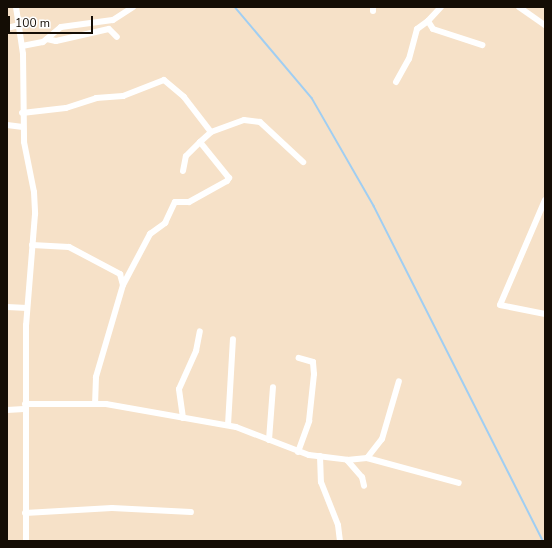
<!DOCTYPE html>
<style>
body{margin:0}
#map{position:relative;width:552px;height:548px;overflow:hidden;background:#f6e1c8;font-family:"Nunito Sans",sans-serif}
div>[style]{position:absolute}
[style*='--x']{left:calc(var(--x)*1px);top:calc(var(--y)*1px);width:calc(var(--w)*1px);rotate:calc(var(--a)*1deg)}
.stream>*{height:1.5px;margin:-0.75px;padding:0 0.75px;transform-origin:0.75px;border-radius:0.75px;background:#a0cef2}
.street>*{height:6px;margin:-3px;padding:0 3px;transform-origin:3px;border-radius:3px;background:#fff}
span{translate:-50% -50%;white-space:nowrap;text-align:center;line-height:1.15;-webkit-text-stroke:3px #fff;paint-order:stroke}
.frame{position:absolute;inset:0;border:8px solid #140d05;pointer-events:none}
.scale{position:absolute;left:8px;top:16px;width:85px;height:18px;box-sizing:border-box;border:2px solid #140d05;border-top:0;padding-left:5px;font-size:12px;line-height:14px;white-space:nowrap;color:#140d05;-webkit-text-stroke:3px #fff;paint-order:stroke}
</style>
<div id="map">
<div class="stream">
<div style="--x:235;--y:7;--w:119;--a:49.8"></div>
<div style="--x:312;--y:98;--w:125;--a:60.1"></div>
<div style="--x:374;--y:206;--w:375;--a:63.2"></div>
</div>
<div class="street">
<div style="--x:16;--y:7;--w:48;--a:81.5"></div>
<div style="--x:23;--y:54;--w:88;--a:89.3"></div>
<div style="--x:24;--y:142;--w:51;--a:78.7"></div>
<div style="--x:34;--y:192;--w:22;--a:87"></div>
<div style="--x:35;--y:214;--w:111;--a:94.6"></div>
<div style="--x:26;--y:325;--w:216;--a:90"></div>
<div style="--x:373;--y:7;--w:4;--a:90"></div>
<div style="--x:441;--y:7;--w:19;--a:133"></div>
<div style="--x:428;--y:21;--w:9;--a:58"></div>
<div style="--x:433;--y:29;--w:52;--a:18.1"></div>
<div style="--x:519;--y:7;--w:32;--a:35"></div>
<div style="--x:7;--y:28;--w:12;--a:-14"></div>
<div style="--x:47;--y:39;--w:9;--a:13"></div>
<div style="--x:56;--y:41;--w:54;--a:-12.8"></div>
<div style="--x:109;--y:29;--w:11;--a:45"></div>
<div style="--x:22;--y:46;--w:21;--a:-11"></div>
<div style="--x:43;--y:42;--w:23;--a:-40"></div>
<div style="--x:61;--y:27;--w:52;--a:-7.7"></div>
<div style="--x:113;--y:20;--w:24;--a:-33"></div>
<div style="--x:396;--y:82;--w:26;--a:-61"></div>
<div style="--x:409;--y:59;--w:31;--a:-75"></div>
<div style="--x:417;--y:29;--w:14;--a:-36"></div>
<div style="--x:22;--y:113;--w:44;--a:-6.5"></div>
<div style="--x:66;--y:108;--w:32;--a:-18"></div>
<div style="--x:96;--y:98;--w:27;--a:-4"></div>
<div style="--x:123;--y:96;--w:44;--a:-21.3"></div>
<div style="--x:164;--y:80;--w:26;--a:40"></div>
<div style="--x:184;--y:97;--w:44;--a:52.4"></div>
<div style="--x:7;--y:125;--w:16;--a:7"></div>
<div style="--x:183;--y:171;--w:15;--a:-79"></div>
<div style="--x:186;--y:156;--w:20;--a:-45"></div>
<div style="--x:545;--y:200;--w:114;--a:113.2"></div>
<div style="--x:500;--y:305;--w:46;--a:11.3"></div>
<div style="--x:32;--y:245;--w:37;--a:3"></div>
<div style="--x:69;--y:247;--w:58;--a:27.9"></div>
<div style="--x:120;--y:274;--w:11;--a:75"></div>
<div style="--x:123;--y:285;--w:96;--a:106.4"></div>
<div style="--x:96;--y:377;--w:27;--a:92"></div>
<div style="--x:123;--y:285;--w:58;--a:-62.1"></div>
<div style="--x:150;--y:234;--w:19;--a:-36"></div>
<div style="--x:165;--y:223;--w:23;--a:-65"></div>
<div style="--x:175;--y:202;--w:14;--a:0"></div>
<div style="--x:189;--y:202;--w:43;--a:-28.9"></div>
<div style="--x:227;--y:181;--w:4;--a:-56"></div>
<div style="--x:229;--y:178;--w:46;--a:-128.9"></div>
<div style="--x:200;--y:142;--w:15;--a:-42"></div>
<div style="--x:211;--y:132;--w:35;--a:-20"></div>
<div style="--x:244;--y:120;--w:16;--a:7"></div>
<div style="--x:260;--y:122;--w:59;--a:42.9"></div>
<div style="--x:7;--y:307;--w:20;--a:3"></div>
<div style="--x:25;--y:404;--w:81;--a:0"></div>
<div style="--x:106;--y:404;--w:132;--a:10"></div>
<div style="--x:236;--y:427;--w:78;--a:21"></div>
<div style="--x:309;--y:455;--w:38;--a:7"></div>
<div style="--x:347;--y:460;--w:20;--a:-6"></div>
<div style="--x:367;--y:458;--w:95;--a:15.2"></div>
<div style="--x:7;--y:410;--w:17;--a:-3"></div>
<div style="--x:183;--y:418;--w:29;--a:-98"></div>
<div style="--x:179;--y:389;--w:42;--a:-65.9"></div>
<div style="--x:196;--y:351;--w:20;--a:-79"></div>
<div style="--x:228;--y:425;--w:86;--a:-86.7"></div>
<div style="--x:269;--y:440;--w:53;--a:-85.7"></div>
<div style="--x:298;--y:452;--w:33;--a:-70"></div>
<div style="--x:309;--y:421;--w:47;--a:-83.9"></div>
<div style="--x:314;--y:374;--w:12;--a:-95"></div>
<div style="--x:313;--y:362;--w:15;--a:-164"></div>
<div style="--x:320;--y:456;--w:26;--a:88"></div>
<div style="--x:321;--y:482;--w:46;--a:68.4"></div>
<div style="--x:338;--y:525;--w:16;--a:83"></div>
<div style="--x:367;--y:458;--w:24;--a:-52"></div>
<div style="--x:382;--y:439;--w:60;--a:-73.7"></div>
<div style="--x:347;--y:460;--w:23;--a:49"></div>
<div style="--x:362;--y:477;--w:9;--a:77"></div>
<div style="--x:25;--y:513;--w:87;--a:-3.3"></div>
<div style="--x:112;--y:508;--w:79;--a:2.9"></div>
</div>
<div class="frame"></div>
<div class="scale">100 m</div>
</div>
